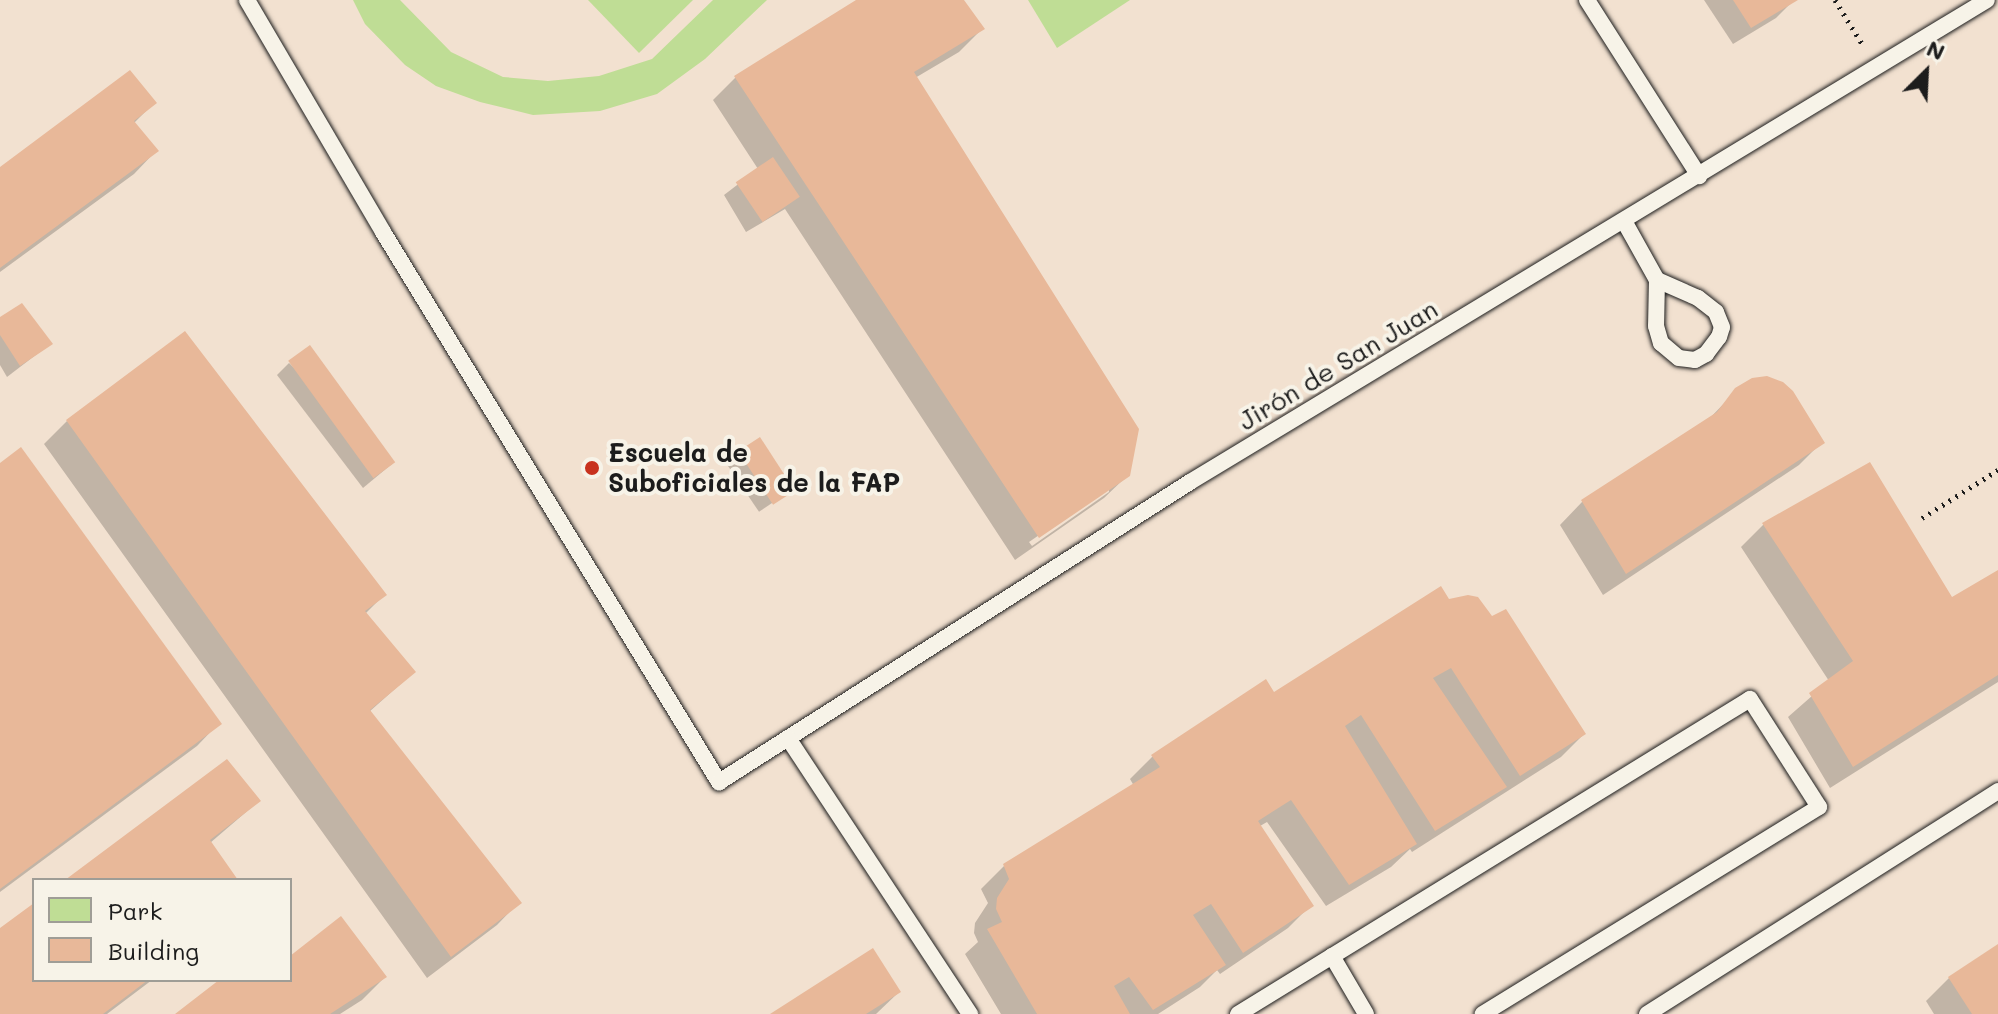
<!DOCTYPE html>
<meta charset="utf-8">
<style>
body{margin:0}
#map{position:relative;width:1998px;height:1014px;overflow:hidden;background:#f2e1d0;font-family:Mali,sans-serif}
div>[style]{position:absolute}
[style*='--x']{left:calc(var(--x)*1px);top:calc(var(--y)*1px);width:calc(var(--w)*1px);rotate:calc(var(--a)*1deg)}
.green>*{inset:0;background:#bfdd95}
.shadow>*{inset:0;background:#0003;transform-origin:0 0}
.building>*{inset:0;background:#e8b899;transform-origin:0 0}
.path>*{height:5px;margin-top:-2.5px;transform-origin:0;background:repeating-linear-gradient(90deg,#1c1c1c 0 2px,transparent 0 8px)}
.roads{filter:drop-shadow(0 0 2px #1c1c1c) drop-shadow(0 0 2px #1c1c1c)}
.lane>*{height:16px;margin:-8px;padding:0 8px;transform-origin:8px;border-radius:8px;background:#f7f3e8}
.dots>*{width:22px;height:22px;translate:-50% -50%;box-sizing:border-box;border:4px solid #f7f3e8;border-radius:50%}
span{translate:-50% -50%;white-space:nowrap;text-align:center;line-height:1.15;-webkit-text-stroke:8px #f7f3e8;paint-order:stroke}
.street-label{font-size:26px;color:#1c1c1c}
.poi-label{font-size:26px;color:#1c1c1c;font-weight:700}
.left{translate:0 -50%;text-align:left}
.legend{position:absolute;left:32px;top:878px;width:260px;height:104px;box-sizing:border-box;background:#f7f3e8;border:2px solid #9f9d96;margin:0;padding:10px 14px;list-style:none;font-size:24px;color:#1c1c1c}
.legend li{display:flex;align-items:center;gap:16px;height:40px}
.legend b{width:40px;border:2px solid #9f9d96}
.north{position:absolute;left:1886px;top:32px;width:80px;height:80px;-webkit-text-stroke:6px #f7f3e8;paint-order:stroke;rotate:24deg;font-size:22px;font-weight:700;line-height:32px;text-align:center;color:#1c1c1c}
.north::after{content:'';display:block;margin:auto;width:28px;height:36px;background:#1c1c1c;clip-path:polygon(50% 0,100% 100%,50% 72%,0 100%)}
</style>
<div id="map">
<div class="green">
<div style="clip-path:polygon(353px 0,400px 0,451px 52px,503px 77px,548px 81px,599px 76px,652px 59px,713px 0,767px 0,705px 59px,657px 94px,600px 111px,533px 115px,480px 102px,436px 86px,405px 65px,365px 24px)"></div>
<div style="clip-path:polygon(588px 0,693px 0,639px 53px)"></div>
<div style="clip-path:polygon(1028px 0,1130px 0,1057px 48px)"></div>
</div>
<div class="shadow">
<div style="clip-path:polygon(evenodd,860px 0,961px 0,982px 29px,959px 52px,915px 78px,1128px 475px,1104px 498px,1015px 560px,785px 209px,746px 232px,724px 195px,758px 169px,713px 100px,736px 77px,860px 0,1109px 487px,1109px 492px,1032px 546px,1029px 542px,1109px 487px)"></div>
<div style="clip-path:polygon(1704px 0,1794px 0,1776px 18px,1733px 44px)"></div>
<div style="clip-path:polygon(154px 103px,134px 123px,156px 151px,134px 174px,0 272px,0 170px)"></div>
<div style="clip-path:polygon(0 319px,50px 344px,7px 377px,0 365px)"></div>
<div style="clip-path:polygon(289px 363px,393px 463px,363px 488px,277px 375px)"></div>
<div style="clip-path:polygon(1737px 390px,1822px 442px,1799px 465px,1603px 595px,1560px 525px,1582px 502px,1707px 421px)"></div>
<div style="clip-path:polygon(67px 421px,384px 595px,365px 614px,414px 672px,369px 712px,519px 902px,497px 925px,427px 978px,44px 444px)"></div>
<div style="left:760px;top:440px;width:59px;height:41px;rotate:56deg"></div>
<div style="clip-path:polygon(0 466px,219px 723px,197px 746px,0 892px)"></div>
<div style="clip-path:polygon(1764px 524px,1951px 599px,1998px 572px,1998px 682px,1830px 788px,1788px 717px,1829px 681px,1741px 547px)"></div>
<div style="clip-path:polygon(1448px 602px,1584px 734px,1561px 757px,1412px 852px,1410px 849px,1391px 867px,1326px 906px,1267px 822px,1260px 826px,1311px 905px,1288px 928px,1220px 974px,1217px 970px,1200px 987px,1158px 1014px,1001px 1014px,965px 954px,978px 942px,974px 933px,975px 923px,988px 903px,981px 889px,1004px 866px,1134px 786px,1130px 779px,1152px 757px)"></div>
<div style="clip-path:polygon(259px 801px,210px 843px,236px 880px,68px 880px)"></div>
<div style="clip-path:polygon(34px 905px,34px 980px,152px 980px,107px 1014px,0 1014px,0 931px)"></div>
<div style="clip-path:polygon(1998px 947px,1998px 1014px,1934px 1014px,1926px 1001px,1949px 978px)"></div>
<div style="clip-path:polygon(290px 958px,385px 977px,362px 1000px,340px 1014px,178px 1014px,222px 980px,290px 980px)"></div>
<div style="clip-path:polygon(899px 992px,876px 1014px,774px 1014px)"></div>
</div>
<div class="building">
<div style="clip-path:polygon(856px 0,964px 0,985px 29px,914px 72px,1139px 429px,1130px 476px,1039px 538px,734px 76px)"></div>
<div style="clip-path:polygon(1733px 0,1798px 0,1751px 28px)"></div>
<div style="clip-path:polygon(130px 70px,157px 103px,134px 121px,159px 151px,0 268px,0 167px)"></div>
<div style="left:773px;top:157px;width:48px;height:45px;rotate:56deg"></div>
<div style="clip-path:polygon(22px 303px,53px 344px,20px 366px,0 335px,0 317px)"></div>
<div style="clip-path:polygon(185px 331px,387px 595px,365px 611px,416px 672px,370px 710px,522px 903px,451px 957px,66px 420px)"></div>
<div style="left:310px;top:345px;width:145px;height:27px;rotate:54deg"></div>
<div style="clip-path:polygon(1767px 376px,1783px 382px,1793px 391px,1825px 443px,1626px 574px,1581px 500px,1717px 412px,1735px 388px,1752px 378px)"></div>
<div style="left:760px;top:437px;width:64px;height:26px;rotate:57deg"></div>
<div style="clip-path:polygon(21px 447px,222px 724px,0 889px,0 463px)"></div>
<div style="clip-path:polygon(1870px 462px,1952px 597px,1998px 570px,1998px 675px,1853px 767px,1809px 693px,1853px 661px,1762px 523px)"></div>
<div style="clip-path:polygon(1441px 586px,1449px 599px,1468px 595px,1478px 597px,1492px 616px,1506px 609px,1586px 734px,1520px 776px,1451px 668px,1433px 678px,1507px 787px,1435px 831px,1361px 715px,1345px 726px,1417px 844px,1349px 885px,1291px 800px,1258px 821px,1314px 906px,1243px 953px,1211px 904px,1193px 915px,1226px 965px,1153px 1010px,1129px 977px,1114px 986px,1130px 1014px,1037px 1014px,987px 929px,1002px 922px,996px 909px,997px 898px,1009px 879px,1003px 864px,1160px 767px,1151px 755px,1266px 679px,1274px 692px)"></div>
<div style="clip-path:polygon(227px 759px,261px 801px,210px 840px,238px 880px,65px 880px)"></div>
<div style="clip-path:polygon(34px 903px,34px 980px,148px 980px,103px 1014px,0 1014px,0 928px)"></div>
<div style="clip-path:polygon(341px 916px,387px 977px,330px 1014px,175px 1014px,219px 980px,290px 980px,290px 956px)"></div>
<div style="clip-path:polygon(1998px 944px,1998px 1014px,1972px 1014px,1948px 977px)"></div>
<div style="clip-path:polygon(873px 948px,901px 992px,866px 1014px,770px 1014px)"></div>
</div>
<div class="path">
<div style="--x:1835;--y:0;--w:55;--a:58.3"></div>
<div style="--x:1922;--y:518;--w:90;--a:-32.3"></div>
</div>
<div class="roads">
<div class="lane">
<div style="--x:247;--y:0;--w:269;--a:59.6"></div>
<div style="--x:383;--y:232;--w:645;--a:58.58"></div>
<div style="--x:719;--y:782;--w:558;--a:-32.49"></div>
<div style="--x:1190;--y:482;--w:931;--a:-31.16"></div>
<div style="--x:1587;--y:0;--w:209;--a:57.5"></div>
<div style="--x:1624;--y:221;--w:68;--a:60.8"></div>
<div style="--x:1657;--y:280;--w:46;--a:91.2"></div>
<div style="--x:1656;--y:326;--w:18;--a:74"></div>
<div style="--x:1661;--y:343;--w:23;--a:40"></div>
<div style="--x:1679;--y:358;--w:16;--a:7"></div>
<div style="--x:1695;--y:360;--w:13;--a:-29"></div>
<div style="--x:1706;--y:354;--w:21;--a:-53"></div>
<div style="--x:1719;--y:337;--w:10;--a:-73"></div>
<div style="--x:1722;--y:327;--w:16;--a:-112"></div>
<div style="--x:1716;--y:312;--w:23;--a:-142"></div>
<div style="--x:1698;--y:298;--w:45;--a:-156.3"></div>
<div style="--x:788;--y:738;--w:331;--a:56.6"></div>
<div style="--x:1332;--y:956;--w:67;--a:59.6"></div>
<div style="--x:1238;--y:1014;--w:601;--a:-31.6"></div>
<div style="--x:1750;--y:699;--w:128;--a:57.4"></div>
<div style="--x:1819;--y:807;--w:395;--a:148.4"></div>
<div style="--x:1647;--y:1014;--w:416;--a:-32.4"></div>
</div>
</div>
<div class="dots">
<div style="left:592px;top:468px;background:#c8321e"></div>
</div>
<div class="street-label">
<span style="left:1338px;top:365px;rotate:-31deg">Jirón de San Juan</span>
</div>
<div class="poi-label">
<span class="left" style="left:608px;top:468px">Escuela de<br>Suboficiales de la FAP</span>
</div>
<ul class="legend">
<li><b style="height:22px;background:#bfdd95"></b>Park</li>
<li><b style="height:22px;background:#e8b899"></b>Building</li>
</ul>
<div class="north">N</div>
</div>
